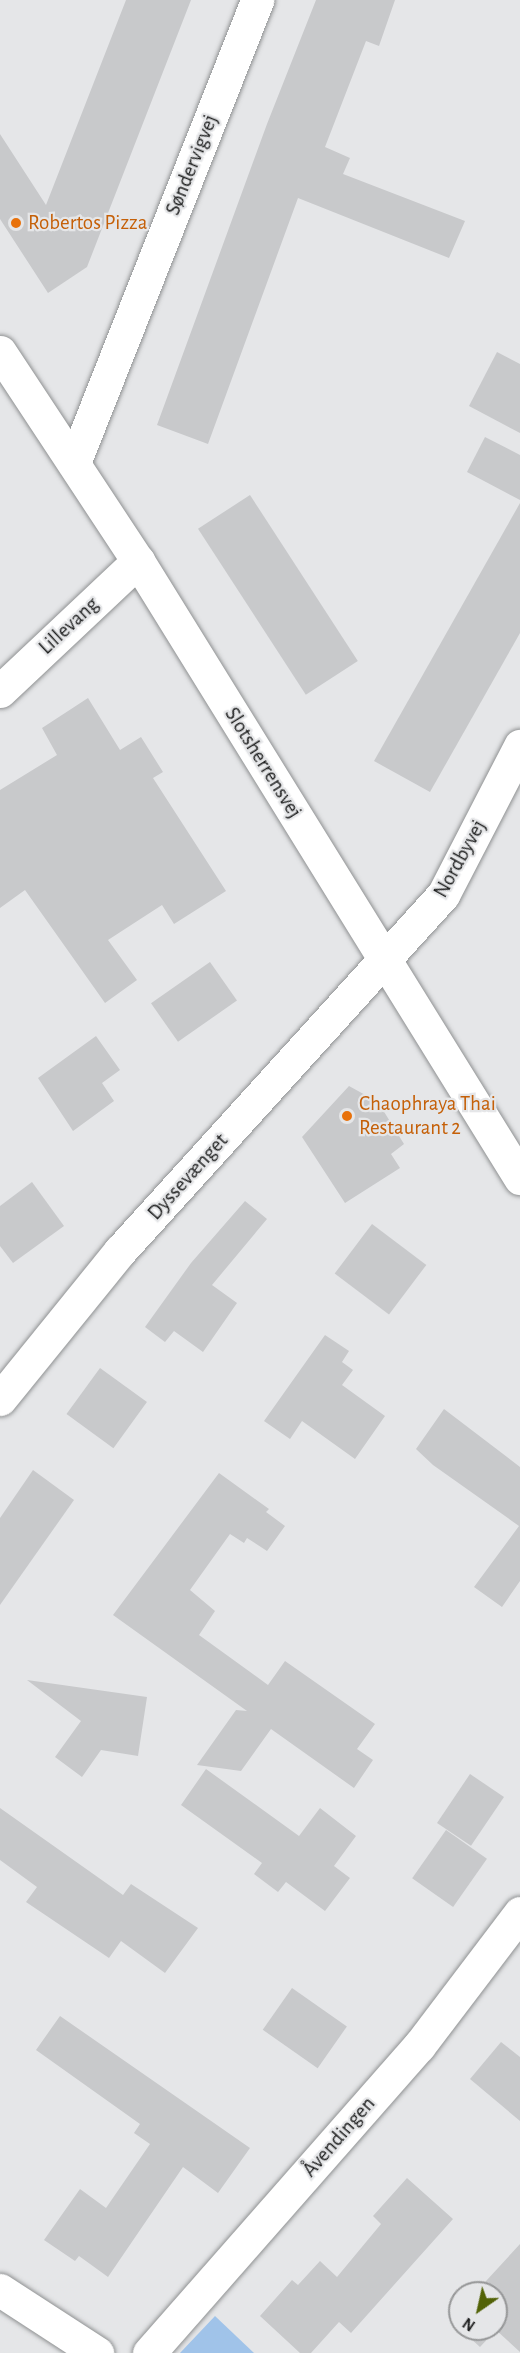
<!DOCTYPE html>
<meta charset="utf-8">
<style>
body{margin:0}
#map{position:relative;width:520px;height:2353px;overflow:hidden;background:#e5e6e8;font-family:"Alegreya Sans",sans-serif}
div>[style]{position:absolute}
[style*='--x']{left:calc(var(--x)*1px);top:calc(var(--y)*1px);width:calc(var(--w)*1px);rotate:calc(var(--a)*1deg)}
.green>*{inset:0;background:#a0c3e9}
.building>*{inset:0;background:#c8c9cb;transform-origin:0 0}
.roads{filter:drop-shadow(0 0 2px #8f9192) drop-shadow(0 0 2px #8f9192)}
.street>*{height:33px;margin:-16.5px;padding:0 16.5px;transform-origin:16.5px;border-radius:16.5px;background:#fff}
.secondary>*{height:33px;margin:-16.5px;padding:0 16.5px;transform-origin:16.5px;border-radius:16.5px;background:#fff}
.dots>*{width:16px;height:16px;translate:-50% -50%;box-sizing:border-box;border:3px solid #e5e6e8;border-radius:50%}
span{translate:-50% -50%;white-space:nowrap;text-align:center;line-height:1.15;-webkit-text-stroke:4.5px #e5e6e8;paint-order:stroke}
.street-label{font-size:21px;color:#202121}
.food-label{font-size:21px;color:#c56008}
.left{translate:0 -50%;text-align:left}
.north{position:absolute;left:448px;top:2281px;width:60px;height:60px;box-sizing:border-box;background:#e5e6e8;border:2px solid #969798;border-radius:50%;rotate:214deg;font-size:16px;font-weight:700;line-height:24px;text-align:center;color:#202121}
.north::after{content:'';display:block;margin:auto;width:21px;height:27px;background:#526207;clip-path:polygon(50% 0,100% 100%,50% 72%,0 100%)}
</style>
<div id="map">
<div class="green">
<div style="clip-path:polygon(215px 2316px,254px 2353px,180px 2353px)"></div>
</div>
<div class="building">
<div style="clip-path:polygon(126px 0,191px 0,87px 267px,48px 293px,0 219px,0 134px,46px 205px)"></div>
<div style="clip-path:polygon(316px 0,395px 0,379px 46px,366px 41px,325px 147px,350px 158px,343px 174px,465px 221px,449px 258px,298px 198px,208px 444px,157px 425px,267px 124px)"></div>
<div style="clip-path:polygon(497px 352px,520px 364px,520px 433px,469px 406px)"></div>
<div style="clip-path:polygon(485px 437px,520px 455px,520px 500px,467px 472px)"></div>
<div style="left:250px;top:495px;width:198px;height:62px;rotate:57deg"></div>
<div style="clip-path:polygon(520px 503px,520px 633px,430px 792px,374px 761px)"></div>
<div style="clip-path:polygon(88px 698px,120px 750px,141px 737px,163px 772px,153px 778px,226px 891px,174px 924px,162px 905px,108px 940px,137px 980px,105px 1003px,25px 890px,0 908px,0 790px,57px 755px,42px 728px)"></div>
<div style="left:210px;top:962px;width:47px;height:72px;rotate:55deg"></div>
<div style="clip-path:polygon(96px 1036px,120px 1070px,102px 1083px,114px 1101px,73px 1131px,38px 1078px)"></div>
<div style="clip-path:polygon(349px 1086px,378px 1102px,404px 1144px,391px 1154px,400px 1168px,345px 1203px,302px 1137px)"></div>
<div style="clip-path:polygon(32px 1182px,64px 1226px,13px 1263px,0 1246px,0 1206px)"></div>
<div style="clip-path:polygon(245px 1201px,267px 1219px,212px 1285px,237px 1303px,203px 1352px,174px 1331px,165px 1342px,145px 1327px,191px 1263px)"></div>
<div style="left:372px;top:1224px;width:68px;height:62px;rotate:37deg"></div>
<div style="clip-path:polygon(325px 1335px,349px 1351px,342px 1362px,353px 1370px,342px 1385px,385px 1416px,355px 1459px,302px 1421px,290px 1439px,264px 1421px)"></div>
<div style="left:100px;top:1368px;width:58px;height:57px;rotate:36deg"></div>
<div style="clip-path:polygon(444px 1409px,520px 1467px,520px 1581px,502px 1607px,474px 1587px,519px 1526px,433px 1465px,416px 1449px)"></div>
<div style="clip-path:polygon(33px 1470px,74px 1500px,0 1605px,0 1518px)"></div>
<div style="clip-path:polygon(219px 1473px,269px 1509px,266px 1512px,285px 1526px,267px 1551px,247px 1538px,244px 1543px,230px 1534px,190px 1590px,215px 1611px,199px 1635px,268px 1685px,285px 1661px,375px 1724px,357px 1749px,373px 1760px,354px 1788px,271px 1729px,241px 1771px,197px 1765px,236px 1710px,247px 1711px,113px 1615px)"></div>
<div style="clip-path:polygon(27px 1680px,147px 1697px,138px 1756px,101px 1750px,82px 1777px,55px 1757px,81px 1721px)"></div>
<div style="clip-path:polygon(206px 1769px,299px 1836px,320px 1808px,356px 1836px,334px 1866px,350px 1878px,325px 1911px,286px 1882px,278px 1892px,254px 1874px,262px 1863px,181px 1805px)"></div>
<div style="left:470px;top:1774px;width:41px;height:59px;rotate:34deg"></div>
<div style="clip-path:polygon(0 1808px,123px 1895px,131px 1884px,198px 1928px,165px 1973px,121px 1941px,109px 1958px,26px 1902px,37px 1887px,0 1860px)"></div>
<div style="left:446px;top:1830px;width:50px;height:59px;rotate:35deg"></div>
<div style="left:292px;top:1988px;width:67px;height:51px;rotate:35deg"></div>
<div style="clip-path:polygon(60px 2016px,250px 2148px,218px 2193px,183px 2167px,108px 2277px,79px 2256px,75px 2261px,44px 2240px,80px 2189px,106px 2208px,150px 2144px,134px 2133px,140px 2124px,36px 2050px)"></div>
<div style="clip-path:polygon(501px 2042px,520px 2057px,520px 2121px,470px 2079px)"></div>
<div style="clip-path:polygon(407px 2178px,453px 2219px,351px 2333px,339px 2322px,311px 2353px,300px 2353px,260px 2316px,292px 2280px,298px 2285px,320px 2261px,337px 2277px,381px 2224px,373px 2216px)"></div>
<div style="clip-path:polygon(520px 2244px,520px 2352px,496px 2330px,480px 2347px,460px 2329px,496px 2329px,496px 2293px,475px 2293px)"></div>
</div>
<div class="roads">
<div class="street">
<div style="--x:74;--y:463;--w:498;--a:-68.4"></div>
<div style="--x:0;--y:691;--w:190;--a:-43.3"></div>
<div style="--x:0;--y:1399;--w:191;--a:-51"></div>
<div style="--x:120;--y:1251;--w:481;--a:-47.8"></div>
<div style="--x:443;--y:895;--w:168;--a:-62.7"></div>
<div style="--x:0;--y:2290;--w:116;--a:33"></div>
<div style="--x:149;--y:2353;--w:409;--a:-48.7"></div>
<div style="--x:419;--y:2046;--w:167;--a:-52.8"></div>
</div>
<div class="secondary">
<div style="--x:0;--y:352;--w:250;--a:56.6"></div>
<div style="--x:138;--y:561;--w:726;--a:58.24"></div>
</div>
</div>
<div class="dots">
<div style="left:16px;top:223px;background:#e8710a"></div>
<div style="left:347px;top:1116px;background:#e8710a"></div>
</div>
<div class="street-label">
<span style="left:192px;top:165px;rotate:-68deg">Søndervigvej</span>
<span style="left:69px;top:626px;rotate:-43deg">Lillevang</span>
<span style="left:263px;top:763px;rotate:58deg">Slotsherrensvej</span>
<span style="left:460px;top:859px;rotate:-61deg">Nordbyvej</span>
<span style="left:188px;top:1177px;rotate:-48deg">Dyssevænget</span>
<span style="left:339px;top:2137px;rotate:-49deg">Åvendingen</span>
</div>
<div class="food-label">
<span class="left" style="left:28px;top:223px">Robertos Pizza</span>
<span class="left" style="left:359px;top:1116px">Chaophraya Thai<br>Restaurant 2</span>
</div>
<div class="north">N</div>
</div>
